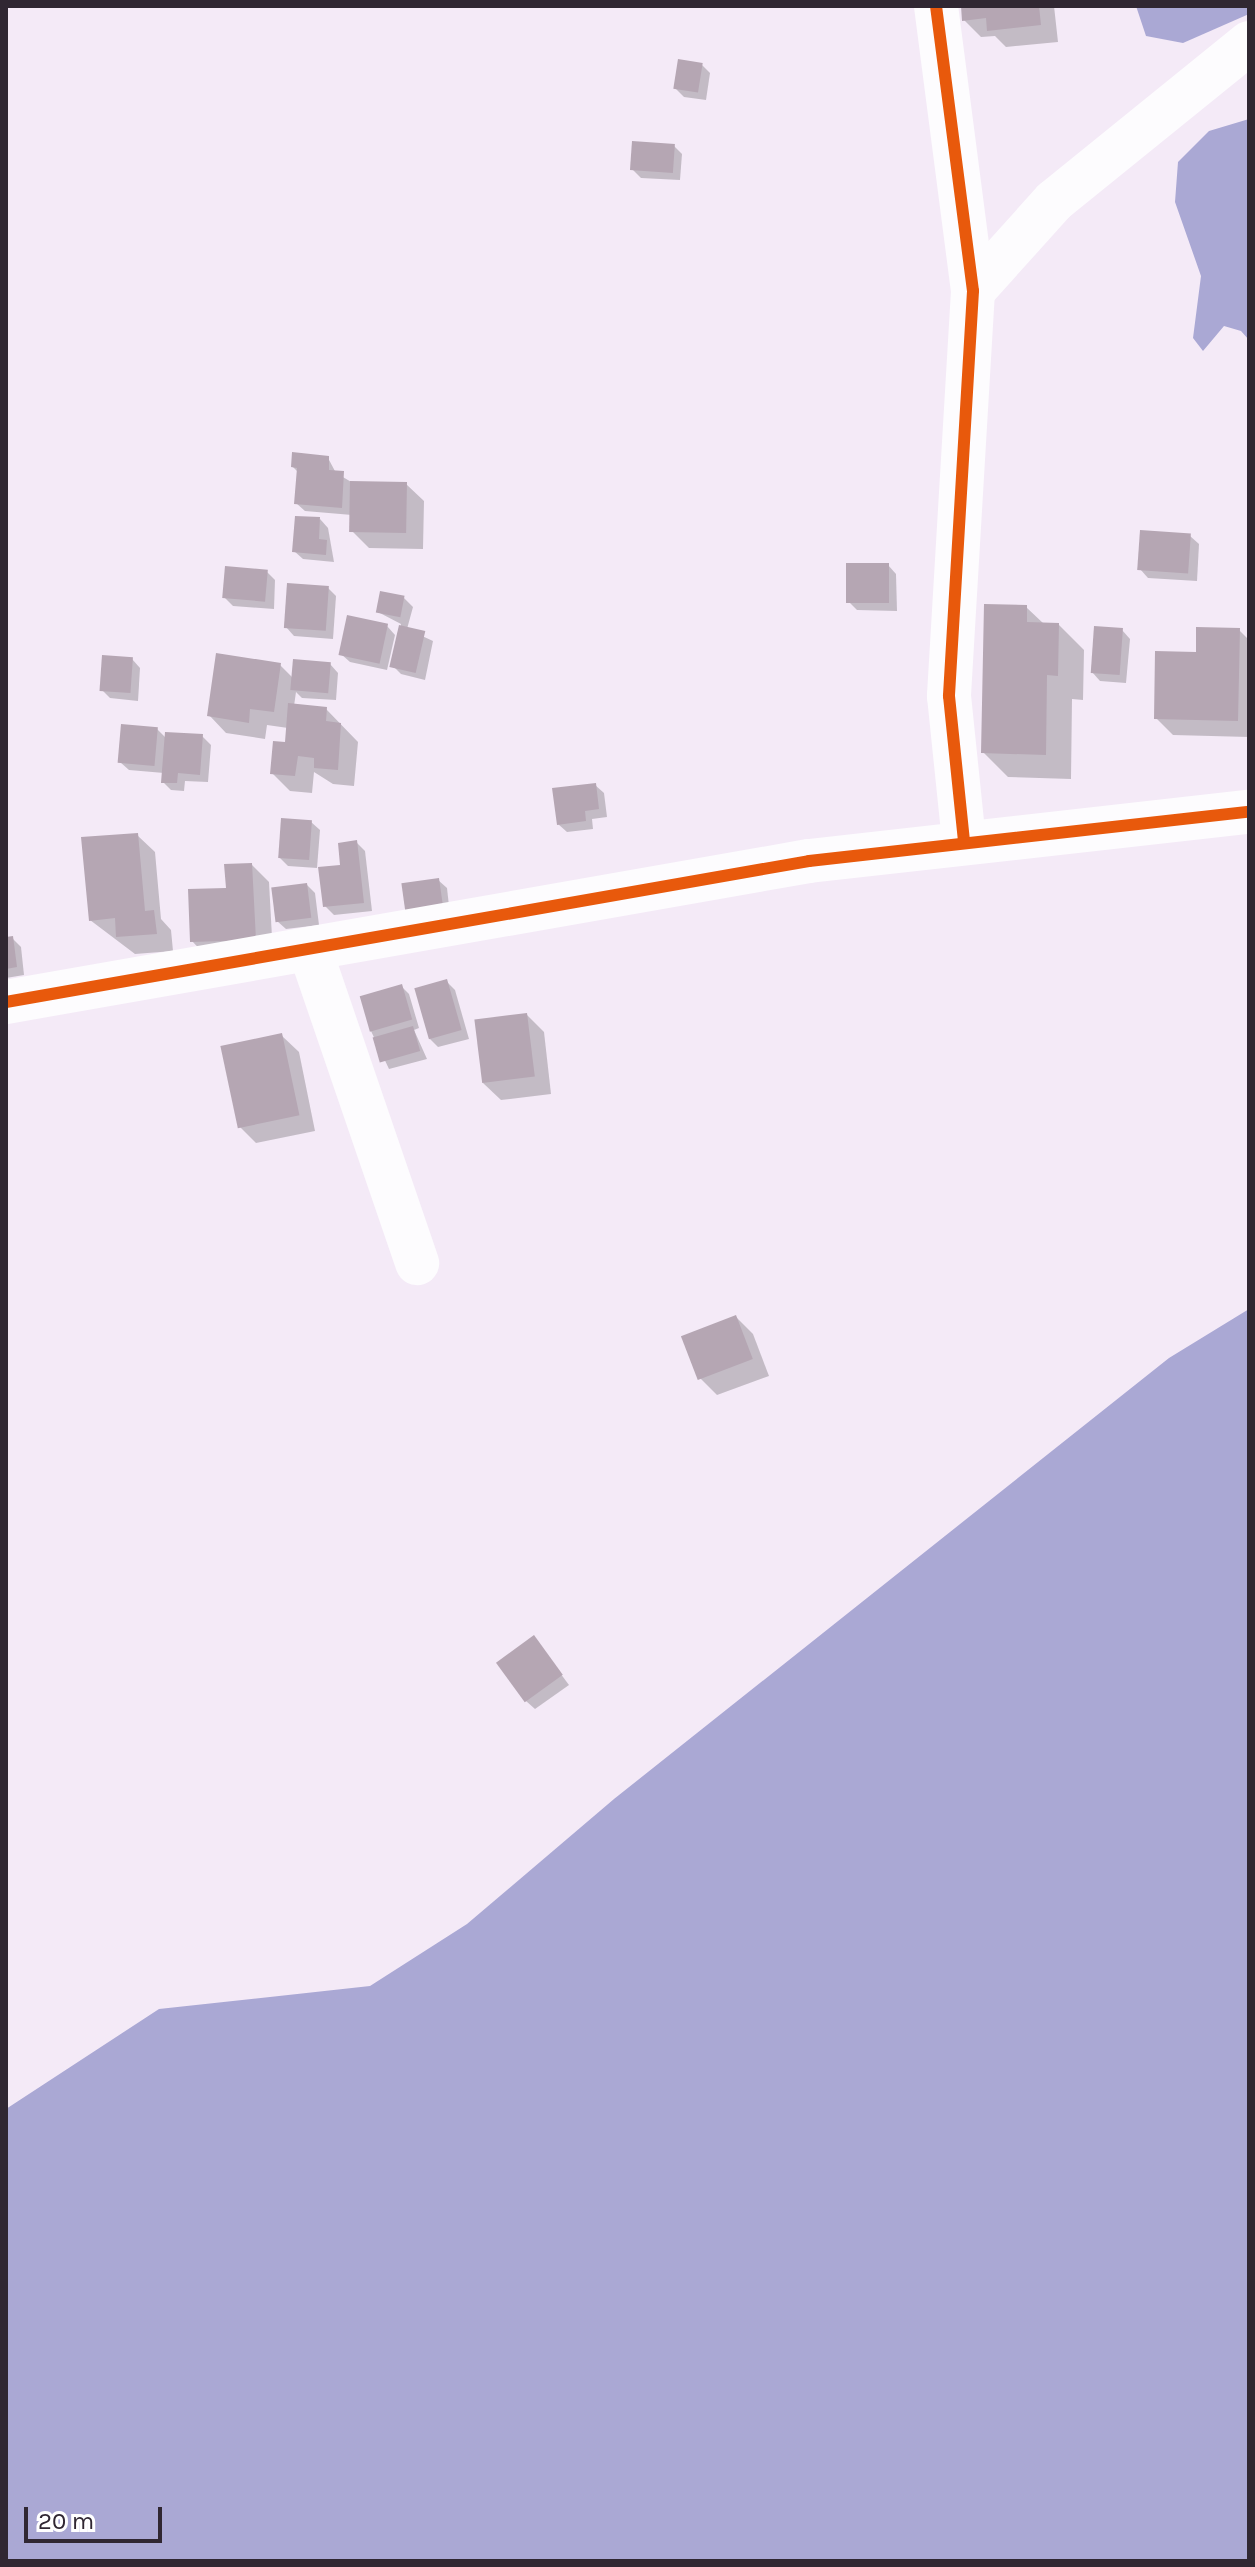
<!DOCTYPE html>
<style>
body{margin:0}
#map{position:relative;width:1255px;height:2567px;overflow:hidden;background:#f4eaf7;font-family:Karla,sans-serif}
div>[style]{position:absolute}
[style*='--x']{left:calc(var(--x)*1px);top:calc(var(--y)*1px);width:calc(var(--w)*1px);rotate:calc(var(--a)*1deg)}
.water>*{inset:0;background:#aaa8d4}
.shadow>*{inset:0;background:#0003}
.building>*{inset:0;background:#b5a6b3;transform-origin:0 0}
.minor>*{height:44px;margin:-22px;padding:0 22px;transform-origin:22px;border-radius:22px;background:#fdfcfe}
.cycleway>*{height:12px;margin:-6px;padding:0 6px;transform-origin:6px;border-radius:6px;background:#e8590c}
span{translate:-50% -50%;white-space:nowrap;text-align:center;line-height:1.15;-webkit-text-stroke:8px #fff;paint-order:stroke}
.frame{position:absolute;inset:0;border:8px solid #302732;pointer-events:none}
.scale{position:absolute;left:24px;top:2507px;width:138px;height:36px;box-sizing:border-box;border:4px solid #302732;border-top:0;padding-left:10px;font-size:24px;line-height:28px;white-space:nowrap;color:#302732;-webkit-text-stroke:6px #fff;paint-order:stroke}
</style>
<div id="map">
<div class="water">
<div style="clip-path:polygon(1136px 6px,1249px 6px,1249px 14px,1183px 43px,1146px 36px)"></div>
<div style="clip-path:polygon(1249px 119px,1249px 340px,1241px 331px,1224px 326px,1203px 351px,1193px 338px,1201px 276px,1175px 202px,1178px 162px,1209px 131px)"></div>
<div style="clip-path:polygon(1249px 1309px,1249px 2561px,6px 2561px,6px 2109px,159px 2009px,370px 1986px,467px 1924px,614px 1799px,1169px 1358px)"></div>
</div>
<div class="shadow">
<div style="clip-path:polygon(963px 6px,1054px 6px,1058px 42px,1006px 47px,995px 36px,981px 37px,964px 20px)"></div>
<div style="clip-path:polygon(702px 65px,710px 73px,706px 100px,684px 97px,675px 88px)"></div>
<div style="clip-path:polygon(674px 146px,682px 154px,680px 180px,641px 178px,633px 170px)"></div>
<div style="clip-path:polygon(328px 458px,336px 473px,353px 483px,406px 484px,424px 501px,423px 549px,369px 548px,352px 531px,352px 515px,305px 511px,296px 503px,298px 472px,293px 467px)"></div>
<div style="clip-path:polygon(320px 519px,328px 528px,334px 562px,303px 559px,294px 551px)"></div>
<div style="clip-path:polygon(1190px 536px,1199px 544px,1197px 581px,1148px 578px,1140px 569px)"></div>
<div style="clip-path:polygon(888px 565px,896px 574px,897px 611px,857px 610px,849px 602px)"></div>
<div style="clip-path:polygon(267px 572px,275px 580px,274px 609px,233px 606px,225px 598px)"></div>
<div style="clip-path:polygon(328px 588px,336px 596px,333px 639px,294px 636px,286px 627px)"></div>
<div style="clip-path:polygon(404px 598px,413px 607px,407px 629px,433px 641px,425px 680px,401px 674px,393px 666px,401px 624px,378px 612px)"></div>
<div style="clip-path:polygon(1026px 607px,1044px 624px,1059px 625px,1084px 650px,1083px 700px,1072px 699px,1071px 779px,1008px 777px,983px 752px)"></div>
<div style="clip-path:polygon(387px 626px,395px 635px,387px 670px,350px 662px,341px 654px)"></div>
<div style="clip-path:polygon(1122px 630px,1130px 639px,1126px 683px,1100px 681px,1092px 672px)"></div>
<div style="clip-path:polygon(1239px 630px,1249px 640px,1249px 737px,1173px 735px,1156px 718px,1198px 654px)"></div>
<div style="clip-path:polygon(132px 659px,140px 668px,138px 701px,110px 698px,102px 690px)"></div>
<div style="clip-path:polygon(330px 664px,338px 673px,336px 700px,302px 698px,296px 692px,294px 706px,326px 709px,358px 742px,354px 786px,333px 784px,314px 772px,312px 793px,290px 791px,272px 773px,287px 745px,288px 728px,267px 725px,265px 739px,226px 733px,209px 715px,280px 665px,294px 679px)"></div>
<div style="clip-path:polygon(157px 729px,166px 738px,202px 736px,211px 745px,208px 782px,185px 781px,184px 791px,171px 790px,163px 782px,164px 773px,129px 770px,120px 762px)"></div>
<div style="clip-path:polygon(595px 785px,604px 793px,607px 817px,592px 819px,593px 829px,567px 832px,558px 824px)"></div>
<div style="clip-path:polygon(311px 822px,320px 830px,317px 868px,288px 866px,280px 858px)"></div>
<div style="clip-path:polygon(137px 835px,155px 852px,161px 919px,171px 930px,173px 951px,135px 954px,90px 920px)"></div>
<div style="clip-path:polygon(356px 842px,365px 851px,372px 911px,334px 915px,325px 906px)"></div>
<div style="clip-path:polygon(252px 865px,269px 882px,273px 956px,209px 959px,192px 941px)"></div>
<div style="clip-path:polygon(438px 880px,447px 888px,450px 915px,415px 919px)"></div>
<div style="clip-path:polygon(307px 885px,315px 893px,319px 925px,286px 929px,277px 921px)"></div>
<div style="clip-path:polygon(12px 938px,21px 947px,24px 975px,6px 978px,6px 939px)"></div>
<div style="clip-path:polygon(447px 982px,455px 990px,469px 1039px,438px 1047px,430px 1039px)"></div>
<div style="clip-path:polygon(401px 986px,409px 994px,419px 1028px,414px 1030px,427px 1059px,389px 1069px,371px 1031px)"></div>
<div style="clip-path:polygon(527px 1015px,544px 1032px,551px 1094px,501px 1100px,483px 1083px)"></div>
<div style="clip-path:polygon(281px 1035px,299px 1052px,315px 1131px,256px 1143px,239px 1126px)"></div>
<div style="clip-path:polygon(736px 1317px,753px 1334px,769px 1376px,717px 1395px,700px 1378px)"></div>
<div style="clip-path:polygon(534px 1638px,569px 1685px,535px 1709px,526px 1701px)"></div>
</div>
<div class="building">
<div style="clip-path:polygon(961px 6px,1039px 6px,1041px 25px,987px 31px,986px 18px,962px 21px)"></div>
<div style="left:678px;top:59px;width:25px;height:30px;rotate:9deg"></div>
<div style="left:632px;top:141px;width:43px;height:29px;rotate:4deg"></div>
<div style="clip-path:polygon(292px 452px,329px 456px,329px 470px,344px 471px,342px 508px,294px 504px,297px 468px,291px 467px)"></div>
<div style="left:350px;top:481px;width:57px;height:51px;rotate:1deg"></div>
<div style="clip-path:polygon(295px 516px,320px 517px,319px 539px,327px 540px,326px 555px,292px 552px)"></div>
<div style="left:1140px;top:530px;width:51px;height:40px;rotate:4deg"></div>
<div style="left:846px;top:563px;width:43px;height:40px"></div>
<div style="left:225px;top:566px;width:43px;height:32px;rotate:5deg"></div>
<div style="left:287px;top:583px;width:42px;height:45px;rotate:4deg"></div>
<div style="left:380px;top:591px;width:25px;height:22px;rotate:11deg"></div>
<div style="clip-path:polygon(984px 604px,1027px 605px,1027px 622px,1059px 623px,1058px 676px,1047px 675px,1046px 755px,981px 753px)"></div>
<div style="left:347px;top:615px;width:42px;height:41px;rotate:12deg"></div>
<div style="left:399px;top:625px;width:27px;height:43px;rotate:13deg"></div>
<div style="left:1094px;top:626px;width:29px;height:47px;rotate:4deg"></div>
<div style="clip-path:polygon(1196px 627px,1240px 628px,1238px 721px,1154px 719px,1155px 651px,1196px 652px)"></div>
<div style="clip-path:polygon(216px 653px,281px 663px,274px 712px,250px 709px,249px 723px,207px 716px)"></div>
<div style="left:102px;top:655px;width:31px;height:36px;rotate:4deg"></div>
<div style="left:293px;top:659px;width:38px;height:31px;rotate:5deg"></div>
<div style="clip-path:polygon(288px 703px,327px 707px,326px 721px,341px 723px,338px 770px,314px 768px,314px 758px,298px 756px,295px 776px,270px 774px,273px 741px,285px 742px)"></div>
<div style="left:121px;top:724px;width:37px;height:39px;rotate:5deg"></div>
<div style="clip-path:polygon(165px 732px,203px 734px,200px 775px,178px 773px,177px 783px,161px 783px)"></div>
<div style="clip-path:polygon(596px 783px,599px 809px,585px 811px,586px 821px,557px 825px,552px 788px)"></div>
<div style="left:281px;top:818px;width:31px;height:40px;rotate:4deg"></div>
<div style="clip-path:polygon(138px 833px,145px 911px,154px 910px,157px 934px,116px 937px,115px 918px,89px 921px,81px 837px)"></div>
<div style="clip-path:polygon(357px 840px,364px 903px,323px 907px,318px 867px,340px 865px,338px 843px)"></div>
<div style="clip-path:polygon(252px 863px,256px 940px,190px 942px,188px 889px,226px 888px,224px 864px)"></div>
<div style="left:439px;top:878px;width:29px;height:38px;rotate:82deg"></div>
<div style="left:307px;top:883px;width:35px;height:36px;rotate:83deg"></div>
<div style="clip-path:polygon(13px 936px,17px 967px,6px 969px,6px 937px)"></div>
<div style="left:447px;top:979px;width:53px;height:34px;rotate:74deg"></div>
<div style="left:402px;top:984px;width:37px;height:44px;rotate:74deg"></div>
<div style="left:527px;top:1013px;width:64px;height:53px;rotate:83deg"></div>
<div style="left:413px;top:1026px;width:26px;height:42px;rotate:74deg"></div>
<div style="left:282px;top:1033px;width:84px;height:63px;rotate:78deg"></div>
<div style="left:736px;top:1315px;width:47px;height:59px;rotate:69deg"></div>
<div style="left:534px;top:1635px;width:49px;height:47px;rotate:54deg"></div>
</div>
<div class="minor">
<div style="--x:936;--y:6;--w:287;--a:82.6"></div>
<div style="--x:973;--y:291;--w:406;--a:93.4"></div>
<div style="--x:949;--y:696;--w:147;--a:84.1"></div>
<div style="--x:973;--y:291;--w:121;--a:-48"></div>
<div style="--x:1054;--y:201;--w:251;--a:-39"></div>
<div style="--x:310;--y:950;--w:331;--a:71.1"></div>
<div style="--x:6;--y:1002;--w:815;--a:-9.96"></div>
<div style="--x:809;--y:861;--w:443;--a:-6.4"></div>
</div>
<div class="cycleway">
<div style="--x:936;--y:6;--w:287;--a:82.6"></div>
<div style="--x:973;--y:291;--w:406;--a:93.4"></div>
<div style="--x:949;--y:696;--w:147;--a:84.1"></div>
<div style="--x:6;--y:1002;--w:815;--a:-9.96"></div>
<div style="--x:809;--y:861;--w:443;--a:-6.4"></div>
</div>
<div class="frame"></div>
<div class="scale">20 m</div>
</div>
